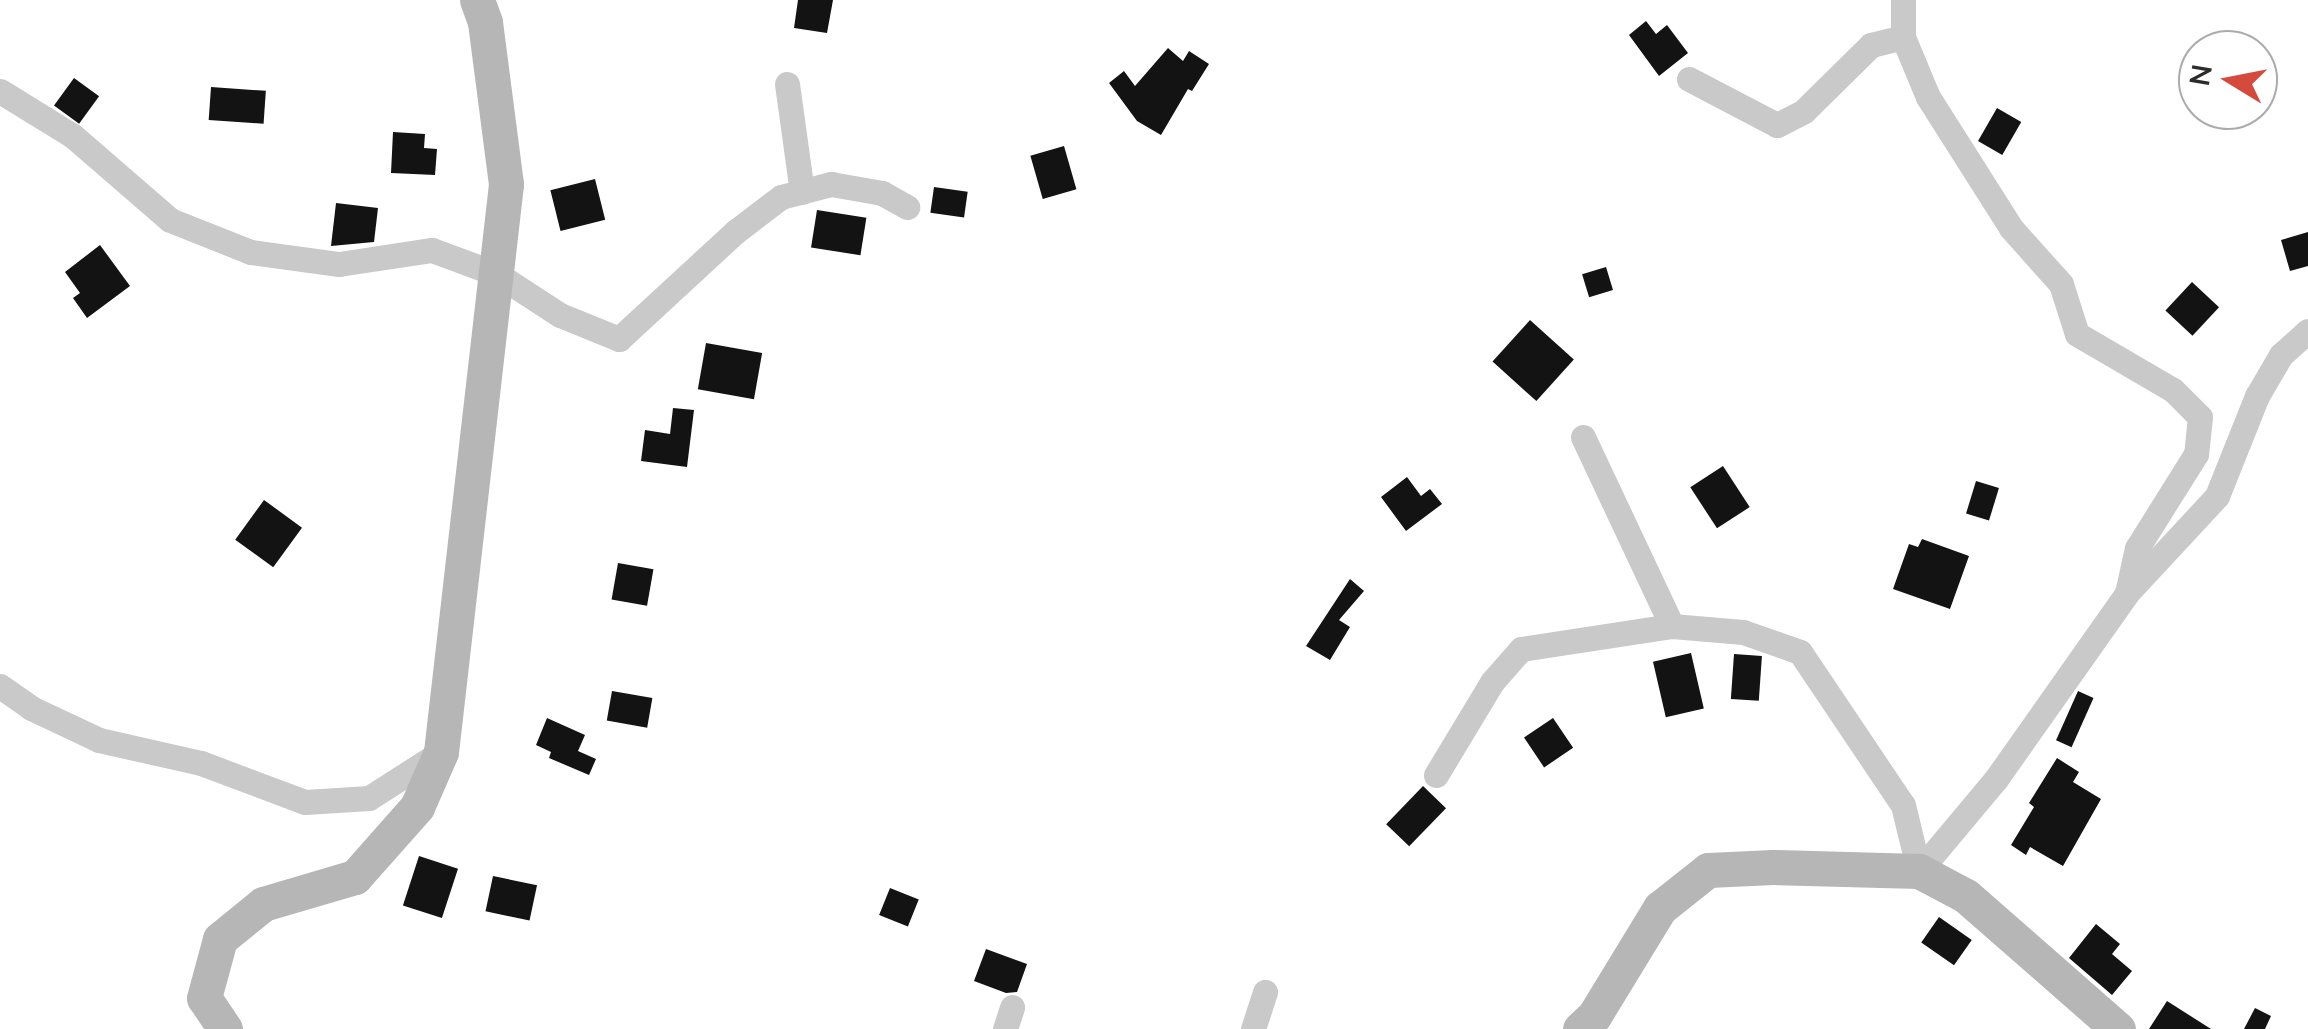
<!DOCTYPE html>
<style>
body{margin:0}
#map{position:relative;width:2308px;height:1029px;overflow:hidden;background:#fff;font-family:Mulish,sans-serif}
div>[style]{position:absolute}
[style*='--x']{left:calc(var(--x)*1px);top:calc(var(--y)*1px);width:calc(var(--w)*1px);rotate:calc(var(--a)*1deg)}
.building>*{inset:0;background:#131313;transform-origin:0 0}
.street>*{height:25px;margin:-12.5px;padding:0 12.5px;transform-origin:12.5px;border-radius:12.5px;background:#c9c9c9}
.secondary>*{height:35px;margin:-17.5px;padding:0 17.5px;transform-origin:17.5px;border-radius:17.5px;background:#b6b6b6}
span{translate:-50% -50%;white-space:nowrap;text-align:center;line-height:1.15;-webkit-text-stroke:10px #fff;paint-order:stroke}
.north{position:absolute;left:2178px;top:30px;width:100px;height:100px;box-sizing:border-box;background:#fff;border:2px solid #ababab;border-radius:50%;rotate:280deg;font-size:28px;font-weight:700;line-height:40px;text-align:center;color:#2c2c2c}
.north::after{content:'';display:block;margin:auto;width:35px;height:45px;background:#d44b3d;clip-path:polygon(50% 0,100% 100%,50% 72%,0 100%)}
</style>
<div id="map">
<div class="building">
<div style="clip-path:polygon(798px 0,833px 0,827px 33px,794px 28px)"></div>
<div style="clip-path:polygon(1646px 21px,1656px 34px,1667px 25px,1688px 53px,1659px 76px,1629px 35px)"></div>
<div style="clip-path:polygon(1168px 48px,1183px 61px,1189px 51px,1209px 64px,1192px 91px,1188px 89px,1161px 135px,1137px 121px,1109px 83px,1124px 71px,1135px 86px)"></div>
<div style="left:74px;top:78px;width:31px;height:34px;rotate:36deg"></div>
<div style="left:211px;top:87px;width:55px;height:33px;rotate:4deg"></div>
<div style="left:1997px;top:108px;width:28px;height:38px;rotate:30deg"></div>
<div style="clip-path:polygon(393px 132px,425px 134px,424px 148px,437px 149px,435px 175px,391px 173px)"></div>
<div style="left:1064px;top:146px;width:45px;height:35px;rotate:74deg"></div>
<div style="left:595px;top:179px;width:42px;height:46px;rotate:76deg"></div>
<div style="left:934px;top:187px;width:34px;height:26px;rotate:8deg"></div>
<div style="clip-path:polygon(336px 203px,378px 208px,374px 242px,331px 246px)"></div>
<div style="left:817px;top:210px;width:50px;height:38px;rotate:9deg"></div>
<div style="clip-path:polygon(2308px 232px,2308px 266px,2290px 271px,2281px 240px)"></div>
<div style="clip-path:polygon(100px 245px,130px 286px,87px 318px,73px 298px,80px 293px,65px 272px)"></div>
<div style="left:1606px;top:267px;width:24px;height:25px;rotate:73deg"></div>
<div style="left:2192px;top:282px;width:37px;height:39px;rotate:43deg"></div>
<div style="left:1530px;top:320px;width:59px;height:56px;rotate:42deg"></div>
<div style="left:706px;top:343px;width:57px;height:47px;rotate:10deg"></div>
<div style="clip-path:polygon(673px 408px,694px 410px,687px 467px,641px 461px,645px 430px,670px 434px)"></div>
<div style="left:1723px;top:466px;width:49px;height:39px;rotate:57deg"></div>
<div style="clip-path:polygon(1407px 477px,1421px 496px,1430px 489px,1442px 504px,1406px 531px,1381px 497px)"></div>
<div style="left:1976px;top:481px;width:24px;height:34px;rotate:17deg"></div>
<div style="left:264px;top:500px;width:47px;height:49px;rotate:36deg"></div>
<div style="clip-path:polygon(1922px 539px,1969px 556px,1950px 609px,1893px 589px,1909px 544px,1918px 547px)"></div>
<div style="left:618px;top:563px;width:36px;height:37px;rotate:10deg"></div>
<div style="clip-path:polygon(1350px 579px,1364px 591px,1339px 620px,1350px 627px,1330px 660px,1306px 646px)"></div>
<div style="left:1691px;top:653px;width:57px;height:39px;rotate:77deg"></div>
<div style="left:1734px;top:654px;width:28px;height:45px;rotate:4deg"></div>
<div style="left:612px;top:691px;width:41px;height:30px;rotate:10deg"></div>
<div style="left:2078px;top:691px;width:17px;height:54px;rotate:24deg"></div>
<div style="clip-path:polygon(547px 718px,585px 735px,578px 751px,596px 759px,589px 775px,549px 758px,551px 752px,536px 745px)"></div>
<div style="left:1553px;top:718px;width:36px;height:35px;rotate:56deg"></div>
<div style="clip-path:polygon(2057px 758px,2079px 772px,2073px 782px,2101px 799px,2063px 866px,2030px 847px,2026px 855px,2011px 845px,2034px 807px,2029px 803px)"></div>
<div style="left:1423px;top:786px;width:32px;height:53px;rotate:44deg"></div>
<div style="left:419px;top:856px;width:41px;height:52px;rotate:18deg"></div>
<div style="left:493px;top:876px;width:45px;height:36px;rotate:12deg"></div>
<div style="left:890px;top:888px;width:31px;height:29px;rotate:22deg"></div>
<div style="left:1939px;top:917px;width:40px;height:31px;rotate:35deg"></div>
<div style="clip-path:polygon(2096px 924px,2120px 944px,2112px 954px,2132px 971px,2112px 995px,2069px 958px)"></div>
<div style="clip-path:polygon(986px 949px,1027px 964px,1017px 992px,1006px 993px,974px 981px)"></div>
<div style="clip-path:polygon(2167px 1001px,2211px 1029px,2149px 1029px)"></div>
<div style="clip-path:polygon(2255px 1008px,2271px 1016px,2265px 1029px,2244px 1029px)"></div>
</div>
<div class="street">
<div style="--x:1903;--y:0;--w:37;--a:90"></div>
<div style="--x:1903;--y:37;--w:65;--a:67.4"></div>
<div style="--x:1928;--y:97;--w:155;--a:57.6"></div>
<div style="--x:2011;--y:228;--w:75;--a:48.2"></div>
<div style="--x:2061;--y:284;--w:52;--a:72.3"></div>
<div style="--x:2077;--y:334;--w:111;--a:30.3"></div>
<div style="--x:2173;--y:390;--w:38;--a:45"></div>
<div style="--x:2200;--y:417;--w:37;--a:96"></div>
<div style="--x:2196;--y:454;--w:111;--a:122.1"></div>
<div style="--x:2137;--y:548;--w:46;--a:102.5"></div>
<div style="--x:1689;--y:79;--w:99;--a:27.6"></div>
<div style="--x:1777;--y:125;--w:30;--a:-27"></div>
<div style="--x:1804;--y:111;--w:94;--a:-44.6"></div>
<div style="--x:1871;--y:45;--w:33;--a:-14"></div>
<div style="--x:787;--y:84;--w:109;--a:82.1"></div>
<div style="--x:0;--y:91;--w:86;--a:31.7"></div>
<div style="--x:73;--y:136;--w:128;--a:40.9"></div>
<div style="--x:170;--y:220;--w:87;--a:21.6"></div>
<div style="--x:251;--y:252;--w:89;--a:7.8"></div>
<div style="--x:339;--y:264;--w:94;--a:-8.6"></div>
<div style="--x:432;--y:250;--w:69;--a:20.3"></div>
<div style="--x:497;--y:274;--w:75;--a:33.1"></div>
<div style="--x:560;--y:315;--w:64;--a:22.1"></div>
<div style="--x:619;--y:339;--w:158;--a:-42.7"></div>
<div style="--x:735;--y:232;--w:58;--a:-37.3"></div>
<div style="--x:781;--y:197;--w:52;--a:-14.6"></div>
<div style="--x:831;--y:184;--w:52;--a:10"></div>
<div style="--x:882;--y:193;--w:29;--a:29"></div>
<div style="--x:1583;--y:437;--w:209;--a:64.8"></div>
<div style="--x:0;--y:686;--w:38;--a:35"></div>
<div style="--x:31;--y:708;--w:75;--a:25.2"></div>
<div style="--x:99;--y:740;--w:105;--a:12.7"></div>
<div style="--x:201;--y:763;--w:111;--a:20.6"></div>
<div style="--x:305;--y:802;--w:64;--a:-3.6"></div>
<div style="--x:369;--y:798;--w:85;--a:-32.6"></div>
<div style="--x:1436;--y:775;--w:109;--a:-58.9"></div>
<div style="--x:1492;--y:682;--w:44;--a:-48.7"></div>
<div style="--x:1521;--y:649;--w:153;--a:-8.7"></div>
<div style="--x:1672;--y:626;--w:71;--a:4.8"></div>
<div style="--x:1743;--y:632;--w:60;--a:19.3"></div>
<div style="--x:1800;--y:652;--w:184;--a:56.1"></div>
<div style="--x:1903;--y:805;--w:68;--a:76.4"></div>
<div style="--x:1919;--y:871;--w:120;--a:-50.1"></div>
<div style="--x:1996;--y:779;--w:228;--a:-54.8"></div>
<div style="--x:2127;--y:593;--w:132;--a:-47.1"></div>
<div style="--x:2217;--y:496;--w:108;--a:-68.2"></div>
<div style="--x:2257;--y:396;--w:48;--a:-59.7"></div>
<div style="--x:2281;--y:355;--w:36;--a:-42"></div>
<div style="--x:1005;--y:1029;--w:23;--a:-72"></div>
<div style="--x:1253;--y:1029;--w:39;--a:-72"></div>
</div>
<div class="secondary">
<div style="--x:225;--y:1029;--w:37;--a:-124"></div>
<div style="--x:204;--y:998;--w:61;--a:-74.8"></div>
<div style="--x:220;--y:939;--w:55;--a:-39.1"></div>
<div style="--x:263;--y:904;--w:96;--a:-16.4"></div>
<div style="--x:355;--y:877;--w:94;--a:-48.5"></div>
<div style="--x:417;--y:807;--w:60;--a:-66.4"></div>
<div style="--x:441;--y:752;--w:572;--a:-83.47"></div>
<div style="--x:506;--y:184;--w:163;--a:-97.4"></div>
<div style="--x:485;--y:22;--w:23;--a:-110"></div>
<div style="--x:1580;--y:1029;--w:19;--a:-43"></div>
<div style="--x:1594;--y:1016;--w:127;--a:-58.6"></div>
<div style="--x:1660;--y:908;--w:61;--a:-38.4"></div>
<div style="--x:1708;--y:870;--w:65;--a:-2.6"></div>
<div style="--x:1773;--y:867;--w:146;--a:1.6"></div>
<div style="--x:1919;--y:871;--w:53;--a:28"></div>
<div style="--x:1966;--y:896;--w:202;--a:41.2"></div>
</div>
<div class="north">N</div>
</div>
